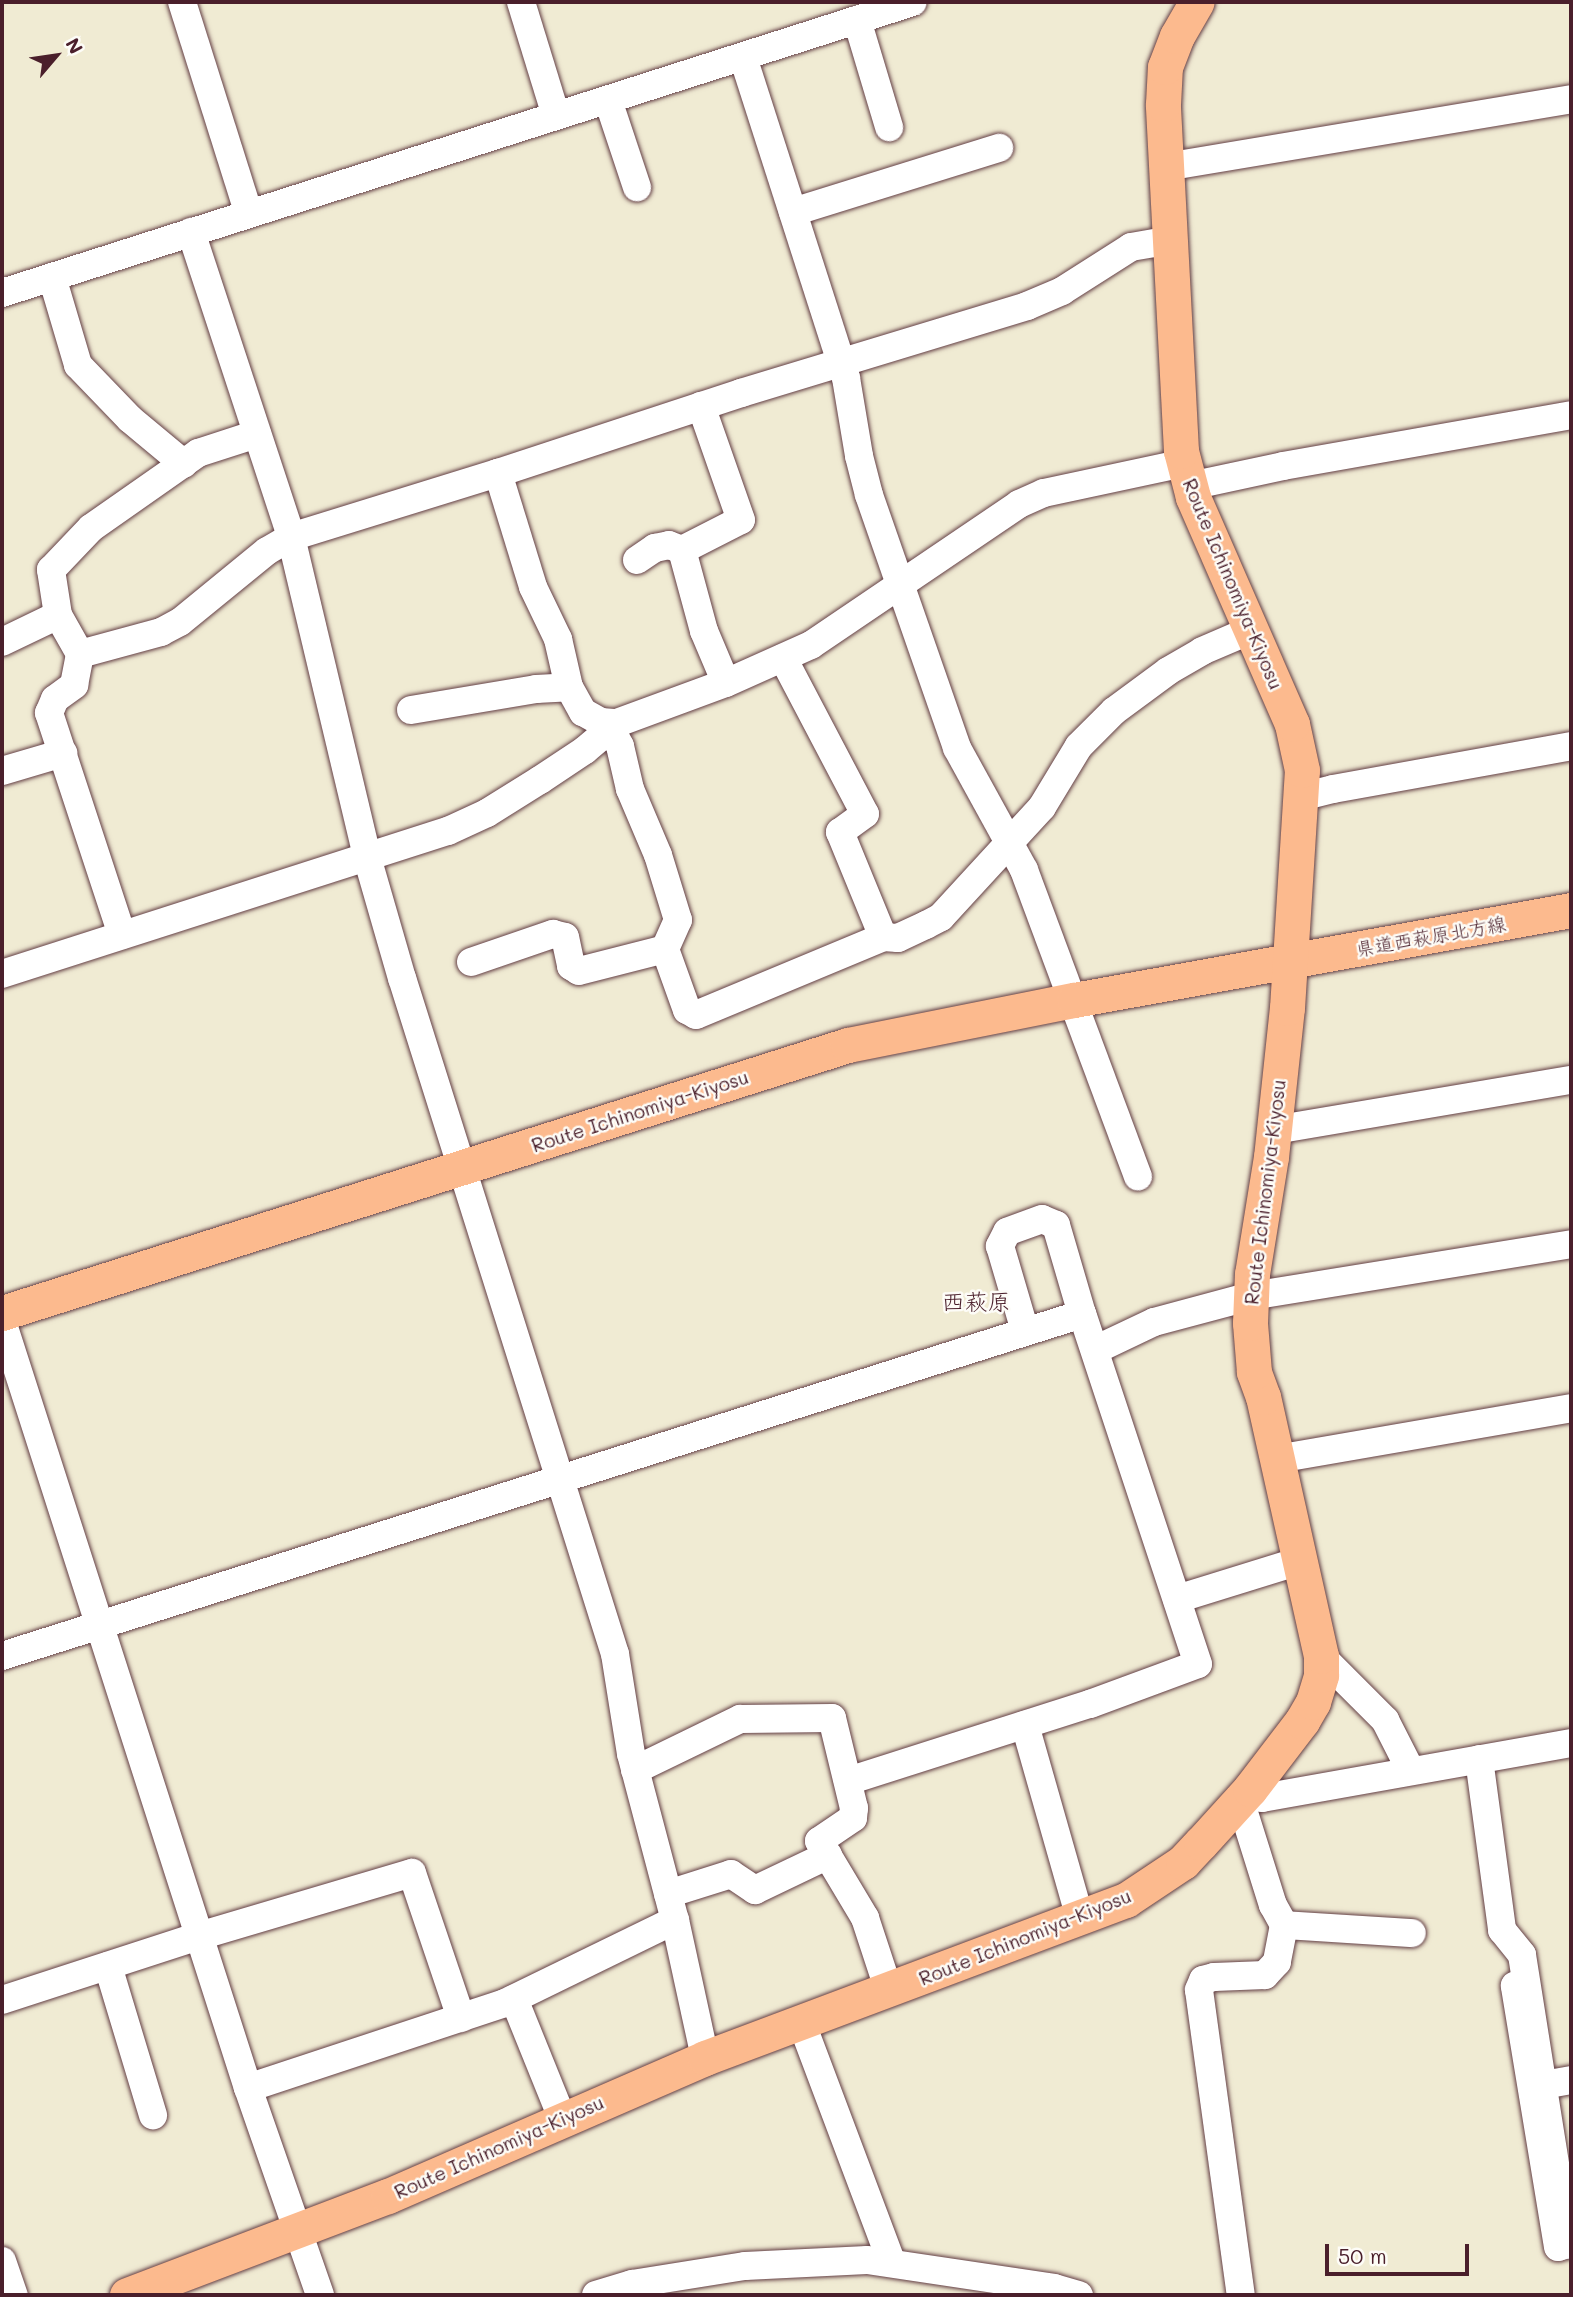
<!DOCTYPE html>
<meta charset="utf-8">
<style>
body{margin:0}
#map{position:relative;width:1573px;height:2297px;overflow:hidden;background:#f0ebd3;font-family:Mali,"Klee One",sans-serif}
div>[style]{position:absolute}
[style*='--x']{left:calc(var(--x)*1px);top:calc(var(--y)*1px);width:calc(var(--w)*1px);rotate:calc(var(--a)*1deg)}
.roads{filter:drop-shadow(0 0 2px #633e44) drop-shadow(0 0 2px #633e44)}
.minor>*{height:28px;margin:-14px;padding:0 14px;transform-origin:14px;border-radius:14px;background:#fff}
.major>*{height:35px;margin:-17.5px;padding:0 17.5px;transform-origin:17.5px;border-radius:17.5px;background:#fcba8e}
span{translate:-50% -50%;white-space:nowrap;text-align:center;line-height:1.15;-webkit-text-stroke:5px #fdfcf7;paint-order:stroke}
.street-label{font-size:19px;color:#4a1f2b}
.quarter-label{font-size:23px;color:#4a1f2b}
.frame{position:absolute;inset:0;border:4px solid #4a1f2b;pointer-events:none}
.north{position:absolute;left:21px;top:21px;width:70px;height:70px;-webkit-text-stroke:5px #fdfcf7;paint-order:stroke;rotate:61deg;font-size:19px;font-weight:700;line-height:28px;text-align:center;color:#4a1f2b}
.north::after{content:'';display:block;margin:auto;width:24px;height:32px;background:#4a1f2b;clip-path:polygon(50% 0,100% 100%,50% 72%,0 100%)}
.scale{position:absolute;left:1325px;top:2244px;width:144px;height:32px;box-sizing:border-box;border:4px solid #4a1f2b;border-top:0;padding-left:9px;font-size:21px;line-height:24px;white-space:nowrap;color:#4a1f2b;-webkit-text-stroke:5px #fdfcf7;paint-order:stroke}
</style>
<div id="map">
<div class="roads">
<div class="minor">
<div style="--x:182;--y:2;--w:222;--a:72.5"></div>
<div style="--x:521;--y:2;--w:119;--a:72.9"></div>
<div style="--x:857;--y:20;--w:112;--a:73.3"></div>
<div style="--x:743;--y:57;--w:337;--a:72.2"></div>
<div style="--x:846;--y:378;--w:79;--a:80.5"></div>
<div style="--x:859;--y:456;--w:40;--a:75.6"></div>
<div style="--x:869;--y:495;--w:268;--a:70.8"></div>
<div style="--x:957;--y:748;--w:139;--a:61.2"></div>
<div style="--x:1024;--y:870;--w:327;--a:69.6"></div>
<div style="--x:608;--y:100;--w:92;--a:71.6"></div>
<div style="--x:1166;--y:167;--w:411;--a:-9.5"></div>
<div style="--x:793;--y:212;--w:216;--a:-17.3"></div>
<div style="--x:191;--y:232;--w:321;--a:71.8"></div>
<div style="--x:291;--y:537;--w:329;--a:76.6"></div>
<div style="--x:367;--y:857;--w:126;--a:73.9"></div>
<div style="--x:402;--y:978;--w:709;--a:72.51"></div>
<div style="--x:615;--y:1654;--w:101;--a:80.9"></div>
<div style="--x:631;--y:1754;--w:172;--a:75.2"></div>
<div style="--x:675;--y:1920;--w:141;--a:77.7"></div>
<div style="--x:52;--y:277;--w:92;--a:73.5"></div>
<div style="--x:78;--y:365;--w:75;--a:46.1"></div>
<div style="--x:130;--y:419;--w:70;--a:39.8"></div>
<div style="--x:2;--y:293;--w:956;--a:-17.72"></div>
<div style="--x:498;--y:473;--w:119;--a:72.9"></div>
<div style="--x:533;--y:587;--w:58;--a:64.3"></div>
<div style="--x:558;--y:639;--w:49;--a:77.1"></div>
<div style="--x:569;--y:687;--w:29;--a:61"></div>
<div style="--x:583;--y:712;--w:21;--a:29"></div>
<div style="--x:601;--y:722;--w:16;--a:4"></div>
<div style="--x:1190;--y:486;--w:95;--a:-12.1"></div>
<div style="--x:1283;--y:466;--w:292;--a:-10"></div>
<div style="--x:682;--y:550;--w:66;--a:-27"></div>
<div style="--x:741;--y:520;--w:121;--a:-109.3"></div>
<div style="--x:637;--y:560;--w:22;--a:-34"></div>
<div style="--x:655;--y:548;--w:14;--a:-12"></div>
<div style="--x:669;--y:545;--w:14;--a:21"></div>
<div style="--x:682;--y:550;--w:84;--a:74.8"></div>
<div style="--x:704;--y:631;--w:56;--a:67.1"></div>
<div style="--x:2;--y:642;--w:62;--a:-25.7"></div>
<div style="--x:80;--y:654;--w:84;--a:-15.2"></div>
<div style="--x:161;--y:632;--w:21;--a:-28"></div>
<div style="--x:180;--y:622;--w:112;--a:-39.2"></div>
<div style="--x:267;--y:551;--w:28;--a:-30"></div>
<div style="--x:291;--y:537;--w:217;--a:-17.2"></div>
<div style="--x:498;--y:473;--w:256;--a:-18.2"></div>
<div style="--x:741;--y:393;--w:299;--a:-16.9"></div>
<div style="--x:1027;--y:306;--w:38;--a:-23"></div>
<div style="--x:1062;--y:291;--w:82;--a:-32.5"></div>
<div style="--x:1131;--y:247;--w:42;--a:-9.7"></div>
<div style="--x:783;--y:658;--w:176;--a:62.3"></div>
<div style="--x:865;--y:814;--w:31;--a:144"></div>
<div style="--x:840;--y:832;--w:113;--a:67.7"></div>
<div style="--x:411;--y:710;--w:127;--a:-9.5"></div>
<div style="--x:536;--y:689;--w:33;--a:-3"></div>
<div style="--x:2;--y:771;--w:64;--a:-16.4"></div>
<div style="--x:1301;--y:797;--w:33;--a:-14"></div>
<div style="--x:1333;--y:789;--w:242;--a:-10.2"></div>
<div style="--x:122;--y:935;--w:234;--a:-108.2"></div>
<div style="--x:49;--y:713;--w:15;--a:-67"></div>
<div style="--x:55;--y:699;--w:24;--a:-36"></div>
<div style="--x:74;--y:685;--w:32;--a:-79"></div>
<div style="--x:80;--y:654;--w:45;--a:-119.4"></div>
<div style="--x:58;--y:615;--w:46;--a:-98.8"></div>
<div style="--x:51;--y:570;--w:58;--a:-46.4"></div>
<div style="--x:91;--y:528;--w:131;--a:-35"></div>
<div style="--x:198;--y:453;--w:62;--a:-17.9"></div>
<div style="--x:665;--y:949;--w:65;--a:70.2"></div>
<div style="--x:687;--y:1010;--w:10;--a:29"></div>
<div style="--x:696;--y:1015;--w:203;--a:-22.6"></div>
<div style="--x:883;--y:937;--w:15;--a:4"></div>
<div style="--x:898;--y:938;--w:31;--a:-25"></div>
<div style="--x:926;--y:925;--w:17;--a:-28"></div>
<div style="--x:941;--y:917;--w:149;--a:-47.4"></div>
<div style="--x:1042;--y:807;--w:71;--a:-58.8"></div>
<div style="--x:1079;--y:746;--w:49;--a:-45"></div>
<div style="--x:1114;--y:711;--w:67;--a:-36.5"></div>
<div style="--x:1168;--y:671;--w:39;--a:-30"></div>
<div style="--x:1202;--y:651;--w:53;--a:-23.2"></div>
<div style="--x:471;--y:962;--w:87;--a:-18.9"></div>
<div style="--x:553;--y:934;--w:12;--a:14"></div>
<div style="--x:565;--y:937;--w:30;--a:78"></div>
<div style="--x:571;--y:966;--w:9;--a:32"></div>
<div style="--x:579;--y:971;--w:89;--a:-14.3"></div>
<div style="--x:665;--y:949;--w:32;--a:-66"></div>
<div style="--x:678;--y:920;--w:68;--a:-107.1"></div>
<div style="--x:658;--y:855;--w:72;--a:-113"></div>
<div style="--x:630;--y:789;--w:44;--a:-103.1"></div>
<div style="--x:620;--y:746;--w:19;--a:-118"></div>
<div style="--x:2;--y:974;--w:468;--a:-17.8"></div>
<div style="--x:448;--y:831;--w:43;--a:-24.8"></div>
<div style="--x:487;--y:813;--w:62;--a:-31.9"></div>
<div style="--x:540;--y:780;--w:54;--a:-33.7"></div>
<div style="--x:585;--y:750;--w:42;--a:-40.2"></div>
<div style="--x:617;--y:723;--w:116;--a:-20.2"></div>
<div style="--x:726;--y:683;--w:93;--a:-24.1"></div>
<div style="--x:811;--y:645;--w:251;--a:-34.1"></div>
<div style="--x:1019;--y:504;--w:27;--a:-24"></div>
<div style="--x:1044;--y:493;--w:143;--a:-12.1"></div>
<div style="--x:1274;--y:1130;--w:301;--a:-9.6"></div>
<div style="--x:2;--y:1321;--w:805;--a:72.22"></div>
<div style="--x:248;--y:2088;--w:219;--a:70.8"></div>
<div style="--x:1095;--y:1350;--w:65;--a:-25.4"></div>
<div style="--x:1154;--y:1322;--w:100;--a:-15"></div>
<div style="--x:1251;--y:1296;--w:324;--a:-9.2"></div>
<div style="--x:1277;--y:1459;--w:298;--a:-9.8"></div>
<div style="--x:1177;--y:1599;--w:129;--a:-17.2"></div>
<div style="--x:2;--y:1656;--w:1133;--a:-17.57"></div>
<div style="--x:1321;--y:1656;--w:91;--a:45"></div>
<div style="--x:1385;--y:1720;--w:57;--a:63"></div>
<div style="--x:1025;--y:1725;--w:201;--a:74.1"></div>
<div style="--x:1479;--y:1759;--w:173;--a:82.3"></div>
<div style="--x:1502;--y:1930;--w:32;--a:51"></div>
<div style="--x:1522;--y:1955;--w:293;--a:81"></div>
<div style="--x:1568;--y:2244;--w:10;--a:163"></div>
<div style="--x:1558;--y:2247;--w:265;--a:-99.4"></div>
<div style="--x:1515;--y:1986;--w:11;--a:-10"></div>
<div style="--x:635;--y:1770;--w:117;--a:-25.9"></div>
<div style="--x:740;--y:1719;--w:92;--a:-0.6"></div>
<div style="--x:832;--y:1718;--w:93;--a:76.3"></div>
<div style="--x:854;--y:1808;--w:10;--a:96"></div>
<div style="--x:853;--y:1818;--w:41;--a:145.9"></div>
<div style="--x:819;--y:1841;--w:90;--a:59.1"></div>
<div style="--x:865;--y:1918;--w:77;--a:71.8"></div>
<div style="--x:848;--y:1781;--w:254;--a:-17.7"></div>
<div style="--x:1090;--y:1704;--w:115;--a:-20.3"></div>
<div style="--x:1198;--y:1664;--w:369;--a:-108.3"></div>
<div style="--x:1082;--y:1314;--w:93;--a:-106.3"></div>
<div style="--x:1056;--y:1225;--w:15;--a:-157"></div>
<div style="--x:1042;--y:1219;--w:37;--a:160"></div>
<div style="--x:1007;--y:1232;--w:16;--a:117"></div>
<div style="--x:1000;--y:1246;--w:89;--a:73.6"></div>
<div style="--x:1250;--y:1789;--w:15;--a:37"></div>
<div style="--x:1262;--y:1798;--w:314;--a:-10.1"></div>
<div style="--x:1240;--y:1800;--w:110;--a:72.6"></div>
<div style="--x:1273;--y:1905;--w:23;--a:61"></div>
<div style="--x:1284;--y:1925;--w:38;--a:101"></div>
<div style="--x:1277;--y:1962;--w:18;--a:133"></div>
<div style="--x:1265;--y:1975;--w:51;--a:177.8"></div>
<div style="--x:1214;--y:1977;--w:11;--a:165"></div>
<div style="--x:1203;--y:1980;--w:11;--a:112"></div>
<div style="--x:1199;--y:1990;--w:308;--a:82.2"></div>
<div style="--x:668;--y:1894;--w:66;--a:-17.6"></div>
<div style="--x:731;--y:1874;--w:29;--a:34"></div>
<div style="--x:755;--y:1890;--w:81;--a:-25.6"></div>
<div style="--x:1284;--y:1925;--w:128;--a:3.6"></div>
<div style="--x:108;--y:1966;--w:156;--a:73.2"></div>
<div style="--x:514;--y:1999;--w:131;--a:68"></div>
<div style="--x:2;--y:2000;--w:207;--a:-18"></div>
<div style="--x:199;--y:1936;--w:222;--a:-16.5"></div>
<div style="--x:412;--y:1873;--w:153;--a:71.3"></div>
<div style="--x:802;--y:2024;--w:255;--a:69.4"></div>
<div style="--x:1532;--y:2087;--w:40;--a:-10"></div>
<div style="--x:248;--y:2088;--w:271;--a:-18.3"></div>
<div style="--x:505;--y:2003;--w:189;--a:-26"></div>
<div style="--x:2;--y:2261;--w:36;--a:71"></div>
<div style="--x:596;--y:2295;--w:38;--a:-17"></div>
<div style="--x:632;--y:2284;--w:114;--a:-9.1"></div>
<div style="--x:745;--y:2266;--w:122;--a:-2.8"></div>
<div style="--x:867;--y:2260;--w:189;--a:8.5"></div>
<div style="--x:1054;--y:2288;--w:26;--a:16"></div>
</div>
<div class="major">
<div style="--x:2;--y:1313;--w:887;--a:-17.58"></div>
<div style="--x:848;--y:1045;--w:230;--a:-11.3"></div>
<div style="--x:1074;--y:1000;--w:505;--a:-10.26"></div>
<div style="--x:127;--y:2295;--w:279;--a:-20.8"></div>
<div style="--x:388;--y:2196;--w:346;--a:-23.5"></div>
<div style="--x:705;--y:2058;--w:450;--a:-20.6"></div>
<div style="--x:1126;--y:1900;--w:69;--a:-33.7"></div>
<div style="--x:1183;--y:1862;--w:26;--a:-47"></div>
<div style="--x:1201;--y:1843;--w:73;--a:-47.8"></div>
<div style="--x:1250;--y:1789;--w:86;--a:-52.6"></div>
<div style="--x:1302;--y:1721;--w:22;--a:-60"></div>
<div style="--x:1313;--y:1702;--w:28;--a:-73"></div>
<div style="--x:1321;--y:1675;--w:19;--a:-90"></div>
<div style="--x:1321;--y:1656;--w:265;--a:-102.6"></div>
<div style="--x:1263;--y:1397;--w:27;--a:-110"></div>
<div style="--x:1254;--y:1372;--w:49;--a:-94.7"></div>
<div style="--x:1250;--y:1323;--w:49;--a:-87.7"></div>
<div style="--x:1252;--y:1274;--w:119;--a:-80.8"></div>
<div style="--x:1271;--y:1157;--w:150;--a:-83.9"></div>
<div style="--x:1287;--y:1008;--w:238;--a:-86.4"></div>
<div style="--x:1302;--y:770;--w:47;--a:-102.3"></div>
<div style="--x:1292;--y:724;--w:248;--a:-113.6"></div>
<div style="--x:1193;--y:497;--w:48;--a:-104.6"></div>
<div style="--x:1181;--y:451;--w:347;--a:-93"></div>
<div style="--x:1163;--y:104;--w:37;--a:-87"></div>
<div style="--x:1165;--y:67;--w:33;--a:-69"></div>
<div style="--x:1177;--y:36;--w:39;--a:-60"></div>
</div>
</div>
<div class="street-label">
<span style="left:1233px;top:584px;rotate:67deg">Route Ichinomiya-Kiyosu</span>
<span style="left:1431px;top:936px;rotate:-10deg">県道西萩原北方線</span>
<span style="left:640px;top:1111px;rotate:-18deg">Route Ichinomiya-Kiyosu</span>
<span style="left:1265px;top:1192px;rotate:-83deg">Route Ichinomiya-Kiyosu</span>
<span style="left:1025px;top:1937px;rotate:-22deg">Route Ichinomiya-Kiyosu</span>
<span style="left:499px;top:2147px;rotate:-24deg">Route Ichinomiya-Kiyosu</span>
</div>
<div class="quarter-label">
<span style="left:976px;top:1301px">西萩原</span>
</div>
<div class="frame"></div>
<div class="north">N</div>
<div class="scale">50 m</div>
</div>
